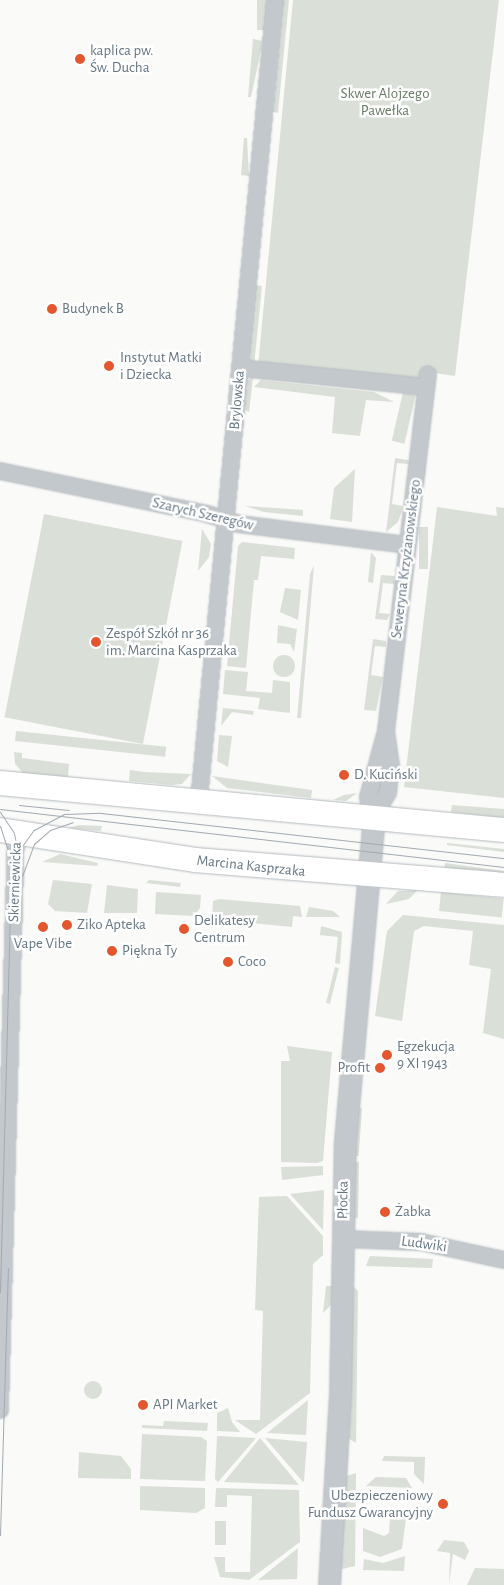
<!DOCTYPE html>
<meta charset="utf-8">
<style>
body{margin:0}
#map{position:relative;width:504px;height:1585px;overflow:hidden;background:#fafaf8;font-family:"Alegreya Sans",sans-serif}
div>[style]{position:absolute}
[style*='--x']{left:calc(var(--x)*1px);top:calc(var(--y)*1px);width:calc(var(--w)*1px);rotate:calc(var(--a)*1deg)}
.green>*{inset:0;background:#dadfd7;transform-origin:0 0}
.round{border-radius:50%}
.roads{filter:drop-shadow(0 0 1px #b3babf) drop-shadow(0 0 1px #b3babf)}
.minor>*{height:16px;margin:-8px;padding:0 8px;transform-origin:8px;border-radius:8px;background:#c3c8cc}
.tertiary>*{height:21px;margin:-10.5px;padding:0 10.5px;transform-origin:10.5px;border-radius:10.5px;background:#c3c8cc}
.secondary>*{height:24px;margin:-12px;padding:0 12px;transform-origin:12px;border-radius:12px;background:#fff}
.tram>*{height:1px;margin:-0.5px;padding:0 0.5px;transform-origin:0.5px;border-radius:0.5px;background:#a2aab0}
.dots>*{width:14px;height:14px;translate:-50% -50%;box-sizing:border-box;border:2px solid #fff;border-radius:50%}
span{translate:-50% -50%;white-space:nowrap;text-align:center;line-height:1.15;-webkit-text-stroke:5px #fff;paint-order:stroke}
.poi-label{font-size:15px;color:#657683}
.left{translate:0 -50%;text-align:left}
.right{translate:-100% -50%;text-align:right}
.park-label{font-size:15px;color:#687a64}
.street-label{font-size:15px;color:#657683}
</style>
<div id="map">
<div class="green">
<div style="left:257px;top:0;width:10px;height:30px"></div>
<div style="clip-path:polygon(283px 0,289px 0,278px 113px,273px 112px)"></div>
<div style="clip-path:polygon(293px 0,499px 0,455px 376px,421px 371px,419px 378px,258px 366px)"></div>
<div style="clip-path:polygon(253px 39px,263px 41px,251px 97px,248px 97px)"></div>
<div style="clip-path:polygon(244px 138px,247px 138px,249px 176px,241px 175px)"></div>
<div style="clip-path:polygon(256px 285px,262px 286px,254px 366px,249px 359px)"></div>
<div style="clip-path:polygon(253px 377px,249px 412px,245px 410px,248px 380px)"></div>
<div style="clip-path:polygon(261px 380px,374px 392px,394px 402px,366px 400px,360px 436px,332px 433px,335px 397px,254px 387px)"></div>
<div style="left:403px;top:392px;width:13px;height:50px;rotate:13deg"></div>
<div style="clip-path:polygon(395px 458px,408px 460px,409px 464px,397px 463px,392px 504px,403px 506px,402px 511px,398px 522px,386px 532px)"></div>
<div style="clip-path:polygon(355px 469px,352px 522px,330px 519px,334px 488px)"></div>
<div style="clip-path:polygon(245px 506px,303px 510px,303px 516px,264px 512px)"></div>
<div style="clip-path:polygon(437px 507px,497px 516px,496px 507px,504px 508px,504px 798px,404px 787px)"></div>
<div style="left:44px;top:514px;width:141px;height:207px;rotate:11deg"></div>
<div style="left:419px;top:527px;width:9px;height:42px"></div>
<div style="clip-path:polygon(202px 529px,211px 544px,209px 557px,198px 571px)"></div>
<div style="clip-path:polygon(242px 542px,295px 548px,294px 559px,261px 556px,258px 580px,254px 580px,246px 668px,227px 666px,238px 546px)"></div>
<div style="clip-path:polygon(371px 552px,376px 558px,373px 583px,368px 582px)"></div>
<div style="clip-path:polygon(314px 565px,301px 718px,297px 718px,310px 574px)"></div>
<div style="clip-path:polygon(381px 575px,395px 576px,394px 584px,383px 583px,379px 613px,390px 614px,387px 620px,375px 619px)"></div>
<div style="clip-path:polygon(285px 588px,301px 590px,298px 620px,280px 612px)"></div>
<div style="clip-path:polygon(278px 625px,297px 629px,294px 652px,290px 644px,277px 643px)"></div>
<div style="clip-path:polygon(373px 639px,386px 641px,386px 647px,375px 646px,371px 675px,383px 677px,376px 711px,364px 710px)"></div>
<div class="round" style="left:273px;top:655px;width:22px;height:22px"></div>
<div style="clip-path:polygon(225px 670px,248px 672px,246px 691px,272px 693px,273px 680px,290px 682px,290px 713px,258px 709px,260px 698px,223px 694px)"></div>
<div style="clip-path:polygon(223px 708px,254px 711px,253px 715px,232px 712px,221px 726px)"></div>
<div style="left:16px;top:731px;width:151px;height:10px;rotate:6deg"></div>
<div style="clip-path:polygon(219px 735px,232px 736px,228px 767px,217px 761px)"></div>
<div style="clip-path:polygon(14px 752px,22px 753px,22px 758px,69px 764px,68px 777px,23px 773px,15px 764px)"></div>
<div style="clip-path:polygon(130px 770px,144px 772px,191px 774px,182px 784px,171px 785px,129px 781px)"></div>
<div style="clip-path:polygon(212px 776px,312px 790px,311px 798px,227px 788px)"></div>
<div style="clip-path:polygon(357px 793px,346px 801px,333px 800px,344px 795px)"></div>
<div style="clip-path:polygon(452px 805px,504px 809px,504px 818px,451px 812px)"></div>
<div style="clip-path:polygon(79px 825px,102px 826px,101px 831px,69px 828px)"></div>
<div style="clip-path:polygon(447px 843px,504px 849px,504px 852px,447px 845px)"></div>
<div style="clip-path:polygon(60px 854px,98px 863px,97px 866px,42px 862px)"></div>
<div style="clip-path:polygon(445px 863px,504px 871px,504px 874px,444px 868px)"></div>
<div style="clip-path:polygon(53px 880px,92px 884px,87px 913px,55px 911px,48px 904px)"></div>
<div style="clip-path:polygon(149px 880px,181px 883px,180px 887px,146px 883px)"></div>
<div style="clip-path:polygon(107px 885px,138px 889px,137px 913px,104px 913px)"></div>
<div style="clip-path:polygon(418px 890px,409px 899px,386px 904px,398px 891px)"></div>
<div style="clip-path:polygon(156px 892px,201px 895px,200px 908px,194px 916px,155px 914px)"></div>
<div style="left:441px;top:892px;width:63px;height:19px;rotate:6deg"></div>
<div style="clip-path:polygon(219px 899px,300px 906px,302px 917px,293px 916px,292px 927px,212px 919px,213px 901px)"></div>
<div style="clip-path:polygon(309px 907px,333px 911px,340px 917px,306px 917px)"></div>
<div style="clip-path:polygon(403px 915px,504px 925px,504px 1039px,483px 1033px,491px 969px,469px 965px,473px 931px,424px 926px,414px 931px,402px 1021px,375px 1016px,387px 931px)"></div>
<div style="clip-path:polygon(321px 926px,342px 932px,340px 964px,335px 963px,338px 937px,320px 935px)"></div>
<div style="left:335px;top:967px;width:4px;height:37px;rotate:14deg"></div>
<div style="clip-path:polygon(287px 1046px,332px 1052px,323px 1161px,317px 1163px,281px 1162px,281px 1061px,290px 1061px)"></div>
<div style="left:362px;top:1108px;width:48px;height:6px;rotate:94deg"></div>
<div style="clip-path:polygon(353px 1162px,359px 1162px,358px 1218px,353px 1218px)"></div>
<div style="clip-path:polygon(323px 1166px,323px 1175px,282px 1180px,281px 1167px)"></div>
<div style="clip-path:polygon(324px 1190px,323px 1230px,290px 1194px)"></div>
<div style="clip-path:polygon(287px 1196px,323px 1236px,323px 1255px,313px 1264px,310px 1393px,256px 1434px,235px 1420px,260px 1420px,263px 1311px,255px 1310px,259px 1197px)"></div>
<div style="clip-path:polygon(370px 1256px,433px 1259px,432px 1268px,366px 1266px)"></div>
<div style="clip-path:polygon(326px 1286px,333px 1286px,333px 1303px,323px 1313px)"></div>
<div style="clip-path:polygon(353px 1286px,358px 1291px,356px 1443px,348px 1438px)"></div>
<div class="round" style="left:84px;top:1381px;width:18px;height:18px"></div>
<div style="clip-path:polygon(308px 1400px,306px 1435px,267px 1433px)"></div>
<div style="clip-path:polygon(228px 1408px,232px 1422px,240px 1432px,217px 1431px,217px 1413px)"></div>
<div style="clip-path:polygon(164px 1421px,208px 1423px,207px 1431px,142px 1428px,142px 1425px,163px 1426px)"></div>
<div style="clip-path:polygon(142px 1434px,201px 1437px,207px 1441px,205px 1481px,140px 1479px)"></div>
<div style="clip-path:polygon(217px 1436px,256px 1438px,218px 1482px,215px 1479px)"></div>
<div style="clip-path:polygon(260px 1438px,299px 1485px,224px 1482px)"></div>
<div style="clip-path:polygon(265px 1438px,307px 1442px,304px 1481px,303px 1482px)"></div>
<div style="clip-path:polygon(79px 1452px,121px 1456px,131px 1469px,131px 1479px,78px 1478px)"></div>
<div style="clip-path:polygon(384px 1456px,425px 1457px,424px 1484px,414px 1474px,414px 1462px,382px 1461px)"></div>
<div style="clip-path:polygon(356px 1473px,355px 1566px,338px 1570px,346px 1476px)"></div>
<div style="clip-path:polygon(376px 1477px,406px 1478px,412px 1488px,366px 1486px)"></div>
<div style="clip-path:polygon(140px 1486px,205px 1488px,205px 1508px,196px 1513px,140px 1510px)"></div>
<div style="clip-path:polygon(216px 1488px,299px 1490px,300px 1542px,249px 1580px,220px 1577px,214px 1557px,225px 1557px,225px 1572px,250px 1572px,252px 1496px,227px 1495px,227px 1507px,215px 1507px)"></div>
<div style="clip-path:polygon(390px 1517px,406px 1518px,402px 1549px,380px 1557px,363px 1551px,363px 1528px,384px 1536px,389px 1533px)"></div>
<div style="left:215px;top:1521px;width:11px;height:24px"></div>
<div style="clip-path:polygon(444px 1540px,464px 1542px,469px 1551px,465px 1560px,453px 1554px,449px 1585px,450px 1553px,437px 1551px)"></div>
<div style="clip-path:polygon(298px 1548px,297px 1579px,258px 1580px)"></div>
<div style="clip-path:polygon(405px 1556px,404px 1571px,363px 1570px,364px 1559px,383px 1563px)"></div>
<div style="clip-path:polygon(475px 1568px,504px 1569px,504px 1585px,467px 1585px)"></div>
</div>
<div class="roads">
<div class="minor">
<div style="--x:240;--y:368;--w:187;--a:5.8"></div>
<div style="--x:0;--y:471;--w:211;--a:11.7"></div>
<div style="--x:207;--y:514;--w:34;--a:17"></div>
<div style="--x:239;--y:524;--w:169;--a:7.1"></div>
<div style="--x:199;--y:800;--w:804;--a:-84.57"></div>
<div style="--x:374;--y:816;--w:20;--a:-108"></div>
<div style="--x:368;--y:797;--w:68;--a:-74.7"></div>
<div style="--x:386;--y:731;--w:359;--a:-83.3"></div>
<div style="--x:374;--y:816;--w:27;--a:-59"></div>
<div style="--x:388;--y:793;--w:27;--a:-84"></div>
<div style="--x:391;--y:766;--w:35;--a:-98"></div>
<div style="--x:343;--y:1239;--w:78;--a:2.2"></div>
<div style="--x:421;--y:1242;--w:85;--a:12.2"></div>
<div style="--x:0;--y:1410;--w:577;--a:-88.41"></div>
</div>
<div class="tertiary">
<div style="--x:329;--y:1585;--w:188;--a:-86.7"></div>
<div style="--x:340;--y:1397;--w:256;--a:-88.9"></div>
<div style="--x:345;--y:1141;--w:326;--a:-84.9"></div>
</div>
<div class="secondary">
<div style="--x:0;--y:783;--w:506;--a:5.33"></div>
<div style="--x:0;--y:830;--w:197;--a:8.7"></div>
<div style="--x:195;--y:860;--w:310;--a:4.6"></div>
</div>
</div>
<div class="tram">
<div style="--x:19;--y:805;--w:50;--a:5.7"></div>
<div style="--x:0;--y:809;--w:507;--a:6.56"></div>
<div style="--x:0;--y:812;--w:25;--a:56"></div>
<div style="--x:14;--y:833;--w:20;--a:79"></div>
<div style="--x:0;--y:826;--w:39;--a:72"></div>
<div style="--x:18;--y:887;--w:46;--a:-69.6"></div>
<div style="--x:34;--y:844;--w:21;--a:-41"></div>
<div style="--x:50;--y:830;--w:24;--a:-19"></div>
<div style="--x:0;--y:1292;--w:408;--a:-88.5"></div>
<div style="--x:11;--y:884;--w:32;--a:-79"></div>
<div style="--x:17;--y:853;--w:29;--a:-54"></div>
<div style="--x:34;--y:830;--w:34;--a:-28"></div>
<div style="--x:64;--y:814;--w:37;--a:-2"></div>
<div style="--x:101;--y:813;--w:406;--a:6.4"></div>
<div style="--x:0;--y:1535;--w:267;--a:-88.3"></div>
</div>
<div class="dots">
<div style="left:80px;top:59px;background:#e4572e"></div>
<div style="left:52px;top:309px;background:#e4572e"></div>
<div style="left:109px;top:366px;background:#e4572e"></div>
<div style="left:96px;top:642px;background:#e4572e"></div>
<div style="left:344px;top:775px;background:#e4572e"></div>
<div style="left:67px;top:925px;background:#e4572e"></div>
<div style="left:43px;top:927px;background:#e4572e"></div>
<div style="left:184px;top:929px;background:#e4572e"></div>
<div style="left:112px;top:951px;background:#e4572e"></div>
<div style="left:228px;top:962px;background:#e4572e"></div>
<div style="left:387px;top:1055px;background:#e4572e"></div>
<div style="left:380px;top:1068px;background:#e4572e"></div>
<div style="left:385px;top:1212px;background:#e4572e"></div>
<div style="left:143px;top:1405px;background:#e4572e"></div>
<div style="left:443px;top:1504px;background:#e4572e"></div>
</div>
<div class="poi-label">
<span class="left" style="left:90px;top:59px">kaplica pw.<br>Św. Ducha</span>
<span class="left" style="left:62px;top:309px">Budynek B</span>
<span class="left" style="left:120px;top:366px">Instytut Matki<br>i Dziecka</span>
<span class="left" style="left:106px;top:642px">Zespół Szkół nr 36<br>im. Marcina Kasprzaka</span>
<span class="left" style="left:354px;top:775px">D. Kuciński</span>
<span class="left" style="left:194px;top:929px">Delikatesy<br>Centrum</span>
<span class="left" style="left:77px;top:925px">Ziko Apteka</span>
<span style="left:43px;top:944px">Vape Vibe</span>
<span class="left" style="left:122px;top:951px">Piękna Ty</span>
<span class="left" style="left:238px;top:962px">Coco</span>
<span class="left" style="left:397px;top:1055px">Egzekucja<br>9 XI 1943</span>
<span class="right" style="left:370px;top:1068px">Profit</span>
<span class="left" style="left:395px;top:1212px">Żabka</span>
<span class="left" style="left:153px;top:1405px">API Market</span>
<span class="right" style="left:433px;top:1504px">Ubezpieczeniowy<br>Fundusz Gwarancyjny</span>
</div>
<div class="park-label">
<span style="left:385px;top:102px">Skwer Alojzego<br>Pawełka</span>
</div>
<div class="street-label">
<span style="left:237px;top:400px;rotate:-85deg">Brylowska</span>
<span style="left:203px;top:514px;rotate:13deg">Szarych Szeregów</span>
<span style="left:406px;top:559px;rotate:-83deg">Seweryna Krzyżanowskiego</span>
<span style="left:251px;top:866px;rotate:6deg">Marcina Kasprzaka</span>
<span style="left:15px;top:882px;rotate:-88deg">Skierniewicka</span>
<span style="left:343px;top:1200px;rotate:-89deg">Płocka</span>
<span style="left:424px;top:1244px;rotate:8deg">Ludwiki</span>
</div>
</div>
